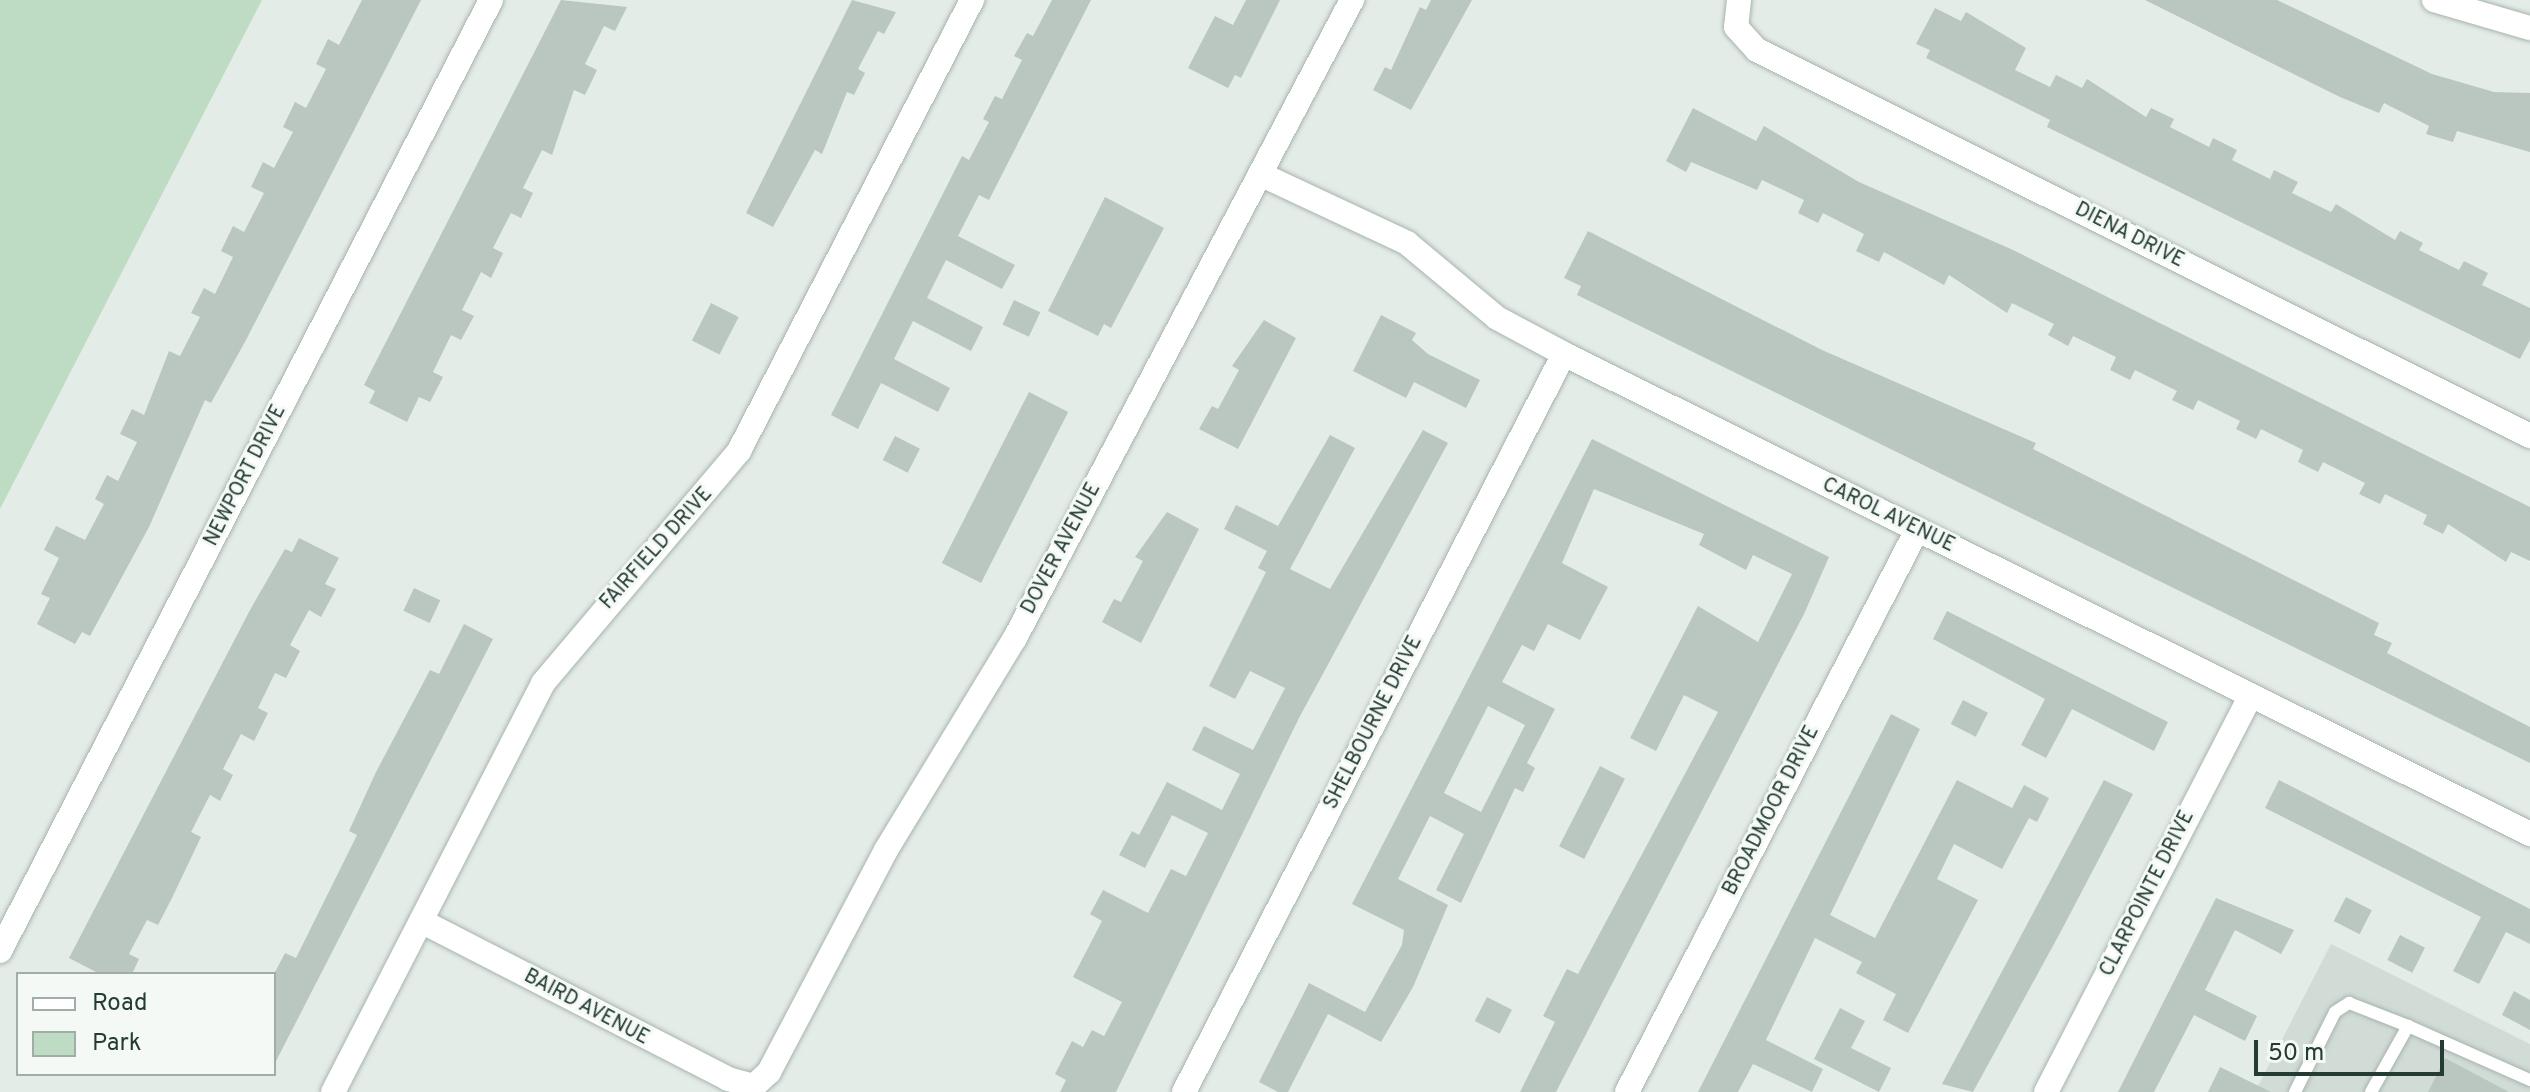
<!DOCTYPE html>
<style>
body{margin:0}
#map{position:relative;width:2530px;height:1092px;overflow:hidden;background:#e4ece7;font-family:Overpass,sans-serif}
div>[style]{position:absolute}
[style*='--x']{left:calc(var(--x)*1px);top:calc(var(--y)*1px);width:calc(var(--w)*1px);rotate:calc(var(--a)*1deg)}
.built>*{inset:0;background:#d2dcd6}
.green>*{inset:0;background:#bedcc3}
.building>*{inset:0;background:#b9c7c0;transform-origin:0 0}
.roads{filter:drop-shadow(0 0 2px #a7b4ad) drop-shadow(0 0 2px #a7b4ad)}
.lane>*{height:12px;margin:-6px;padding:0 6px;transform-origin:6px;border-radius:6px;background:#fff}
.street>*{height:24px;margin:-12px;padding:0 12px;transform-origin:12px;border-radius:12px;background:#fff}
span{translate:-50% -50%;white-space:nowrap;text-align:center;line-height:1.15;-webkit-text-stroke:6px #f4f9f6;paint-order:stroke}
.street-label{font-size:20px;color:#243c33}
.legend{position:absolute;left:16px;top:972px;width:260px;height:104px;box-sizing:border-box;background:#f4f9f6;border:2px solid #a1ada8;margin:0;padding:10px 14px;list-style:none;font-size:24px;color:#243c33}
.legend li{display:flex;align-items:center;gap:16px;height:40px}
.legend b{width:40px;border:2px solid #a1ada8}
.scale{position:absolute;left:2254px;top:1040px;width:190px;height:36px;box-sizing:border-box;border:4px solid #243c33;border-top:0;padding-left:10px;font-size:24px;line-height:28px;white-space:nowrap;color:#243c33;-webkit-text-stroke:6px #f4f9f6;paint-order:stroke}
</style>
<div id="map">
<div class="built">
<div style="clip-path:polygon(2331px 944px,2530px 1044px,2530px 1092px,2255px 1092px)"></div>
</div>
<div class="green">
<div style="clip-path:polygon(0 0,262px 0,0 509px)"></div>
</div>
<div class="building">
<div style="clip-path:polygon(362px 0,421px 0,246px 340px,211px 403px,205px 400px,149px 527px,90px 636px,82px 632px,75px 644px,37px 624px,50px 598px,41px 594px,59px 558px,44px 550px,56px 526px,85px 540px,104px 504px,95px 499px,107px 475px,118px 481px,137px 442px,120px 434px,132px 409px,144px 415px,169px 351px,180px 356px,200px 317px,191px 313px,204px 288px,215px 294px,233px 257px,221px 251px,233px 226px,244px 232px,264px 193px,251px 187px,263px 162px,274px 168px,293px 132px,283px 127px,295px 102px,306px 108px,326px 69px,316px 64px,328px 39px,339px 45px)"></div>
<div style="clip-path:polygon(561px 0,627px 7px,615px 31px,604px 26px,585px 64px,597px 70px,585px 95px,574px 90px,552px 155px,542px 150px,523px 188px,533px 193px,521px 218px,511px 213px,493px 248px,503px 253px,491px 278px,481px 272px,462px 310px,474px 316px,461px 340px,451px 335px,433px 372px,443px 377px,430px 402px,419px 397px,407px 422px,369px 403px,375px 391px,364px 385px)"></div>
<div style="clip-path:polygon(852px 0,896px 12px,884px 34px,878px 31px,858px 69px,865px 73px,854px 95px,847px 92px,822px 154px,815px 150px,773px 227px,746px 213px)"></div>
<div style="clip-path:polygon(1052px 0,1091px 0,989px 200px,979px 195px,958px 236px,1015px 265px,1002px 289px,946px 260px,927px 298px,983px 327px,971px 351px,913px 321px,894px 359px,950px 388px,938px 412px,881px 383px,858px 429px,831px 415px,962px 156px,969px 160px,989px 122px,983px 119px,995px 96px,1002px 99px,1022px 60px,1014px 56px,1027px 33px,1033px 36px)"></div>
<div style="clip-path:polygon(1246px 0,1280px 0,1241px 78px,1235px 75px,1228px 88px,1188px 68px,1215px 16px,1233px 25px)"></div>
<div style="clip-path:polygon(1431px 0,1472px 0,1411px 110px,1373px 90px,1385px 67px,1391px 70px,1420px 7px,1426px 10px)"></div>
<div style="clip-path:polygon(2145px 0,2277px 0,2432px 74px,2494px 92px,2530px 93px,2530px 152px,2457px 131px,2453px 142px,2426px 134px,2429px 126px,2384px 103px,2379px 113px,2340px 97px)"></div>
<div style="clip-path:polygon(1935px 8px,1961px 21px,1966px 12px,2026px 48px,2015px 70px,2050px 87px,2056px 75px,2082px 88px,2087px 79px,2146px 117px,2151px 108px,2174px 119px,2170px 127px,2209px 147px,2213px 138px,2237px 150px,2232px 160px,2270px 179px,2274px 170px,2298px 182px,2292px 193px,2331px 212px,2336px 204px,2395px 240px,2400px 231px,2423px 243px,2419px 250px,2459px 270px,2464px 261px,2488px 273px,2482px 285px,2530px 308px,2530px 340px,2520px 359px,2047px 127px,2050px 120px,1926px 58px,1930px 50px,1916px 44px)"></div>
<div style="clip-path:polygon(1693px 108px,1756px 141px,1764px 126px,1859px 182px,2013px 250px,2530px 507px,2530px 561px,2511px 552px,2506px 562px,2448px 524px,2443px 534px,2423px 524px,2427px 515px,2385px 494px,2380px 504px,2359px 494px,2365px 483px,2323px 462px,2318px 472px,2298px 462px,2303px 450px,2261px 429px,2256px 439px,2236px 429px,2240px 421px,2198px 400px,2193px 410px,2172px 400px,2177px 391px,2135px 370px,2130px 380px,2110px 370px,2116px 357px,2073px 336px,2068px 346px,2048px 335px,2054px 324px,2012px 303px,2007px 313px,1949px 275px,1944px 285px,1884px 252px,1879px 262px,1856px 251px,1864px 234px,1823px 213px,1818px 223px,1798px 213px,1804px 200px,1762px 180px,1757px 190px,1691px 162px,1686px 172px,1666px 161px)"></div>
<div style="clip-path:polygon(1105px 197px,1164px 228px,1111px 328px,1104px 324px,1098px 336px,1048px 311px)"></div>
<div style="clip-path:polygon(1588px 231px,1822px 350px,2036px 443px,2033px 449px,2379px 623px,2374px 635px,2392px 643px,2387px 653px,2530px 727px,2530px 763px,1577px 295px,1581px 286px,1564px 278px)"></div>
<div style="left:1014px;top:300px;width:29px;height:27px;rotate:25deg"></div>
<div style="left:711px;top:303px;width:31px;height:42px;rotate:27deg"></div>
<div style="clip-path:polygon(1381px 315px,1416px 333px,1412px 340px,1428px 354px,1480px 380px,1466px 408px,1414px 382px,1406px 398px,1353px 371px)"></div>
<div style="clip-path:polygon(1264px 320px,1296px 338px,1238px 449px,1199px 429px,1212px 406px,1218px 409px,1239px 370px,1232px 366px)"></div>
<div style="left:1029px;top:392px;width:44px;height:192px;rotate:27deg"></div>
<div style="clip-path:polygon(1423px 430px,1448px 443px,1299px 718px,1116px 1092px,1060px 1092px,1066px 1080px,1055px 1074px,1072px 1041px,1083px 1047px,1092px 1030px,1104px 1036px,1122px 1002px,1073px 977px,1102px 921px,1090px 914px,1103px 890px,1148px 913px,1171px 869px,1186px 876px,1208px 833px,1172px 815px,1145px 868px,1119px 855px,1132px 831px,1139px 835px,1167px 782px,1222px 810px,1240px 774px,1192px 750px,1204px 726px,1253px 750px,1285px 688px,1250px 671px,1235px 699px,1209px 686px,1266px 572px,1258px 568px,1267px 551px,1224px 529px,1236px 505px,1278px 526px,1330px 435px,1355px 448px,1290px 569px,1330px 589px)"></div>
<div style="left:895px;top:436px;width:28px;height:27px;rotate:27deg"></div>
<div style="clip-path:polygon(evenodd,1592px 439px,1829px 557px,1804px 614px,1556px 1092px,1520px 1092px,1555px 1022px,1543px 1016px,1567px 969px,1578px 974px,1718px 712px,1684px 695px,1656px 751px,1630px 738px,1698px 606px,1758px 642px,1792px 574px,1753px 555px,1746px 570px,1699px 545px,1704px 534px,1594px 489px,1562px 563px,1608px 587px,1580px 640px,1548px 624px,1534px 651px,1522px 645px,1502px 682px,1555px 709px,1527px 763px,1535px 768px,1523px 792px,1515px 788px,1461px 903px,1436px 890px,1464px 834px,1430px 816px,1398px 879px,1448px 905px,1413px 987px,1381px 1042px,1328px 1014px,1288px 1092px,1278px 1092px,1259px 1082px,1309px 983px,1365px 1012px,1402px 945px,1404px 930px,1352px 904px,1592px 439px,1488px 706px,1525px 725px,1481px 812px,1444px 793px,1488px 706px)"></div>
<div style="clip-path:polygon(1167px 512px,1199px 529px,1141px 643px,1102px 622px,1114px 599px,1121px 602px,1143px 561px,1135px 557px)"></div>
<div style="clip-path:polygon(299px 538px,339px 558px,325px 584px,336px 589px,321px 617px,309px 610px,290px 645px,300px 651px,286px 678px,275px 673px,258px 708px,268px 713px,254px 741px,241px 734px,223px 769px,233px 775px,220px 801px,210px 795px,191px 832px,201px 837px,172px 898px,158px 925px,147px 920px,129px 954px,139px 959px,132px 974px,100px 974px,69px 958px,250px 610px,285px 549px,292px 552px)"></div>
<div style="left:414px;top:588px;width:29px;height:25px;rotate:25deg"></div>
<div style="clip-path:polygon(1947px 611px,2168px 722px,2154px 751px,2072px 709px,2046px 758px,2021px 745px,2045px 699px,1933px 639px)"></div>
<div style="clip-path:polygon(464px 624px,493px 639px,274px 1065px,274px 974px,285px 953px,296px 958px,357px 835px,349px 831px,376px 772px,430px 670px,439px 674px)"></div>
<div style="left:1963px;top:700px;width:28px;height:27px;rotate:27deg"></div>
<div style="clip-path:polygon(1891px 714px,1920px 729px,1830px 915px,1875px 938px,1957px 780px,2012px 808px,2024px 785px,2049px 798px,2037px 822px,2029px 818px,2002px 869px,1954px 844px,1937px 879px,1978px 900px,1908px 1033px,1883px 1020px,1896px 994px,1856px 973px,1862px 962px,1815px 938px,1766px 1040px,1823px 1069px,1812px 1092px,1753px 1064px,1738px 1092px,1698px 1092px)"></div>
<div style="left:1600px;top:766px;width:28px;height:90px;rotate:27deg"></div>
<div style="clip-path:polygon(2104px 780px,2133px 794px,2060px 933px,1973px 1092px,1942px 1084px)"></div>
<div style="clip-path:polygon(2279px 780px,2530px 909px,2530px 944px,2506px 932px,2479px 984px,2453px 971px,2481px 917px,2265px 808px)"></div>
<div style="left:2346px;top:897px;width:29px;height:27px;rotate:27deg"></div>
<div style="clip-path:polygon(2216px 898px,2294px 930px,2281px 954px,2235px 930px,2205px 990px,2257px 1016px,2245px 1041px,2194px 1015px,2154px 1092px,2118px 1092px)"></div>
<div style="left:2400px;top:935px;width:28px;height:28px;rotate:27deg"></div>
<div style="clip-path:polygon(2514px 991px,2530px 1000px,2530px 1030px,2502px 1015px)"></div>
<div style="left:1487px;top:997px;width:28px;height:27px;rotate:27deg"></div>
<div style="clip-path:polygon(1840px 1008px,1865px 1021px,1851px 1048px,1891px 1068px,1879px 1092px,1814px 1059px)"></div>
<div style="clip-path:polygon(2445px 1058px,2509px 1092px,2428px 1092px)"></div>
<div style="clip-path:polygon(2220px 1067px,2271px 1092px,2208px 1092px)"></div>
</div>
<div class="roads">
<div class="lane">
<div style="--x:2295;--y:1092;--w:89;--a:-63.4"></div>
<div style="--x:2335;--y:1012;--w:17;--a:-33"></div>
<div style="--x:2349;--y:1003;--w:63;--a:21.3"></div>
<div style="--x:2371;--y:1092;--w:76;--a:-60.7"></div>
<div style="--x:2408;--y:1026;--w:133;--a:23.9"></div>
</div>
<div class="street">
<div style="--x:1739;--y:0;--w:27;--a:96"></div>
<div style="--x:1736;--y:27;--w:31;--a:48"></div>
<div style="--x:1757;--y:50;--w:864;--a:26.54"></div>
<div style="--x:2434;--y:0;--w:100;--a:16.3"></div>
<div style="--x:1262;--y:175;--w:160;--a:25.1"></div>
<div style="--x:1407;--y:243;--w:117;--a:39.8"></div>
<div style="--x:1497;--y:318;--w:76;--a:28.2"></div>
<div style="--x:1564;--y:354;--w:1079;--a:26.42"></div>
<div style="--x:421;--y:921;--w:345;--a:27.2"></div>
<div style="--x:728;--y:1079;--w:27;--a:15"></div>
<div style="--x:754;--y:1086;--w:21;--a:-43"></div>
<div style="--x:769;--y:1072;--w:251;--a:-62.2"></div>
<div style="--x:886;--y:850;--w:248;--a:-58.7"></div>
<div style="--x:1015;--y:638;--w:722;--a:-62.16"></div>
<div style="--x:0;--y:951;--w:1070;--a:-62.69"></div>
<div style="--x:333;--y:1092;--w:460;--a:-62.8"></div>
<div style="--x:543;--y:683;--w:304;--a:-49.8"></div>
<div style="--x:739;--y:451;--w:508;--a:-62.68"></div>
<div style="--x:1184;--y:1092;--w:830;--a:-62.76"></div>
<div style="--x:1627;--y:1092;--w:632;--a:-62.71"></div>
<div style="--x:2046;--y:1092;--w:445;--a:-62.7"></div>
</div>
</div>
<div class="street-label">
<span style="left:2129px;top:236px;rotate:27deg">DIENA DRIVE</span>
<span style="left:246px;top:476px;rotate:-63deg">NEWPORT DRIVE</span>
<span style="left:1888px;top:516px;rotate:26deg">CAROL AVENUE</span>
<span style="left:657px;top:549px;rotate:-48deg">FAIRFIELD DRIVE</span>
<span style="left:1062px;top:549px;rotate:-62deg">DOVER AVENUE</span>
<span style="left:1374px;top:723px;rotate:-63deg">SHELBOURNE DRIVE</span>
<span style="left:1772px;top:811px;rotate:-63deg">BROADMOOR DRIVE</span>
<span style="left:2148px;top:894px;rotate:-63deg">CLARPOINTE DRIVE</span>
<span style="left:586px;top:1008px;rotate:28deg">BAIRD AVENUE</span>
</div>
<ul class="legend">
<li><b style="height:10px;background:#fff"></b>Road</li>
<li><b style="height:22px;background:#bedcc3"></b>Park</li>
</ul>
<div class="scale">50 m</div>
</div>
